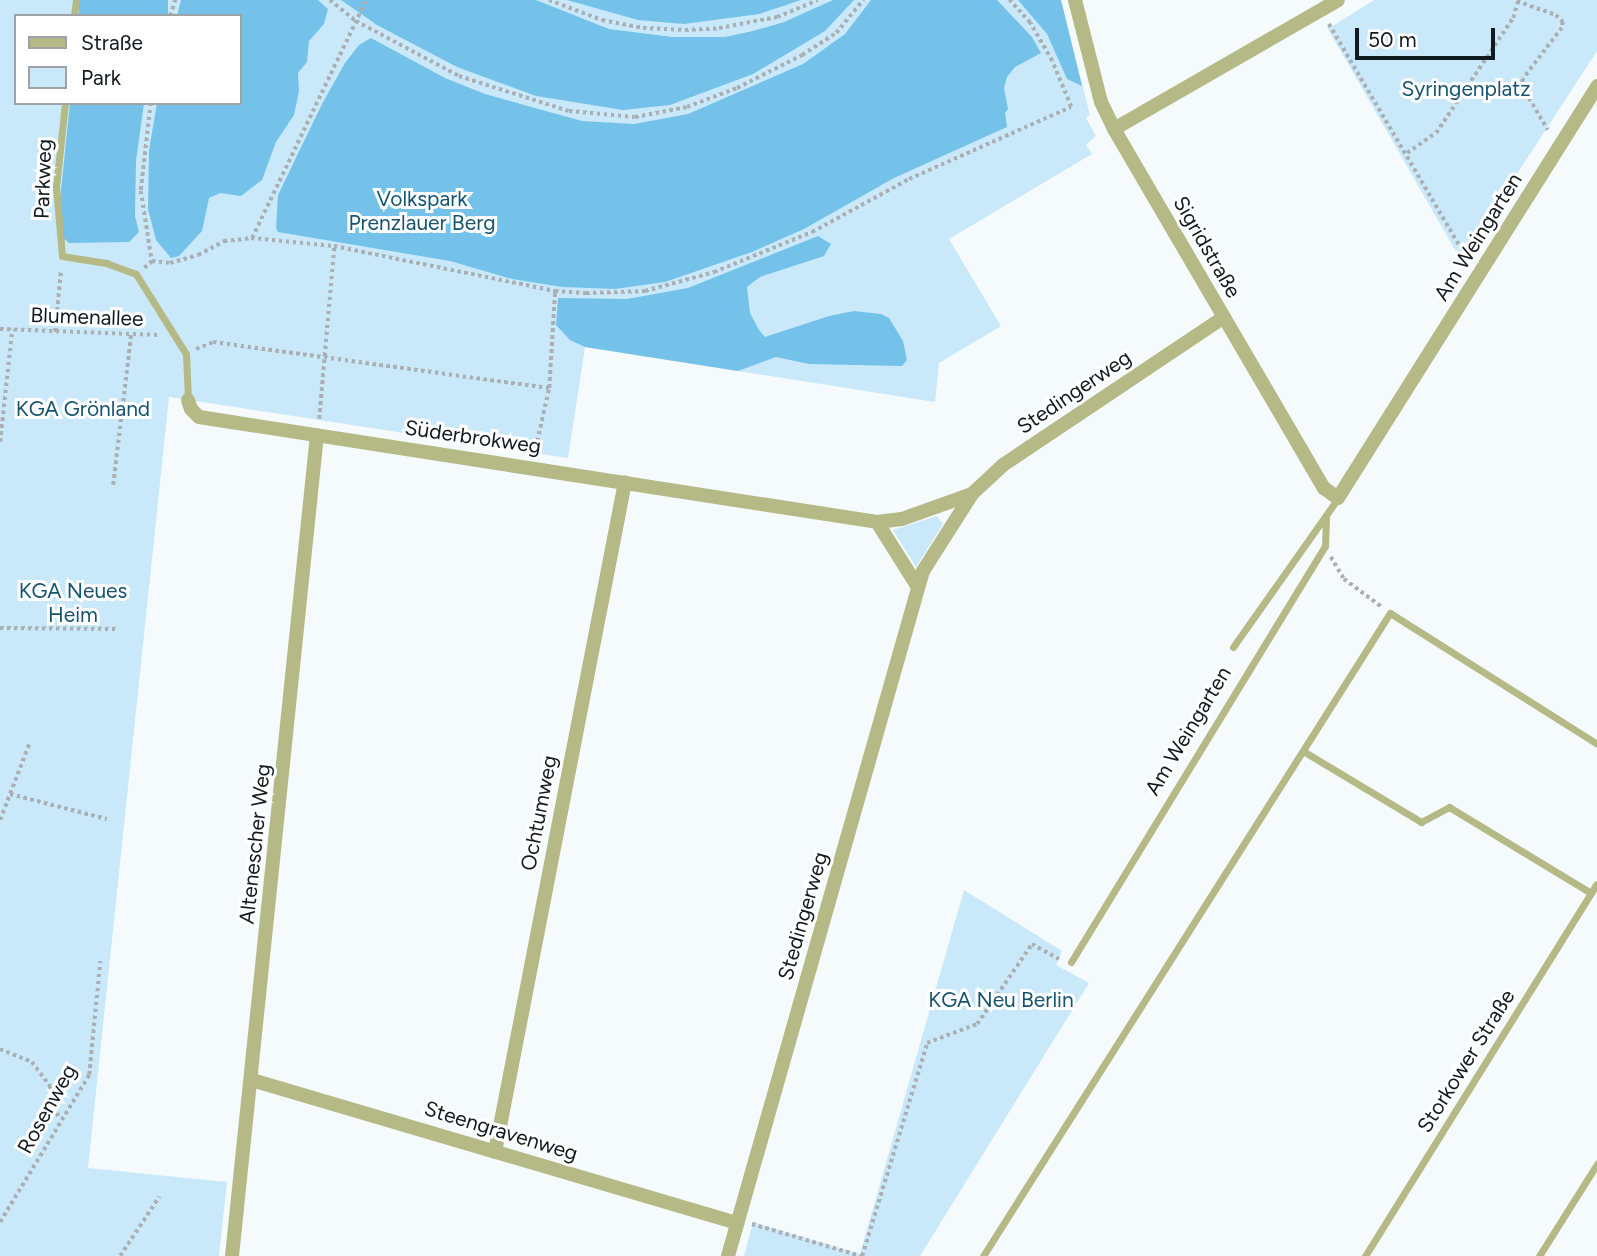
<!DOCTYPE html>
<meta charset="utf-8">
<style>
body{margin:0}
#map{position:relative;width:1597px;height:1256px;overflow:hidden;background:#f5fafd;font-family:Figtree,sans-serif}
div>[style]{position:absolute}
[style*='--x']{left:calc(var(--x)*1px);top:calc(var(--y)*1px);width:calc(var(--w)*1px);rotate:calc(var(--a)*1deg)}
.green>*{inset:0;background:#c9e9fa}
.forest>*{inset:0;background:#74c2ea;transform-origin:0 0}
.path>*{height:3.5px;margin-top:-1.75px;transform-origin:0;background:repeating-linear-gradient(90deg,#a9afb2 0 3.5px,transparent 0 7px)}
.lane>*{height:7px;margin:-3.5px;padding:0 3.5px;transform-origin:3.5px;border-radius:3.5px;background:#b5b985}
.street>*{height:14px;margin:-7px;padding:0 7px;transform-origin:7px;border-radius:7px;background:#b5b985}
span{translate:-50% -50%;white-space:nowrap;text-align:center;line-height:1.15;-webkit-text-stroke:6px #fff;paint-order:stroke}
.park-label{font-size:21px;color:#15536f}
.street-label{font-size:21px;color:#111a1e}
.legend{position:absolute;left:14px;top:14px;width:228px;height:91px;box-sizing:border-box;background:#fff;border:2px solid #a0a3a5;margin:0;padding:9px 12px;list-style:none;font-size:21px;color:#111a1e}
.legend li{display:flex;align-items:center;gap:14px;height:35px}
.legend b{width:35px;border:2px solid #a0a3a5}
.scale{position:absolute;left:1355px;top:28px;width:140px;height:32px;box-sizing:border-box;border:4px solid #111a1e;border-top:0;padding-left:9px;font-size:21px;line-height:24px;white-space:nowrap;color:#111a1e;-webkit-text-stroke:5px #fff;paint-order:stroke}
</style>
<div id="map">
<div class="green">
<div style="clip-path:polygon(evenodd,0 0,1061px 0,1090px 115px,1086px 118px,1096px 136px,1086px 145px,1092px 154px,949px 239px,1001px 326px,939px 363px,935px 402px,585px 347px,568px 458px,169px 397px,88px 1168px,227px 1182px,219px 1256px,0 1256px,0 0,16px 16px,240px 16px,240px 103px,16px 103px,16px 16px)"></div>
<div style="clip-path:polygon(1374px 0,1597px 0,1597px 51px,1461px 260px,1328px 29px)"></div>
<div style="clip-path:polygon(937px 516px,943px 524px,916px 567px,893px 530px)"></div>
<div style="clip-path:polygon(964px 890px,1062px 951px,1056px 965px,1089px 983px,920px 1256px,744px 1256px,753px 1222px,860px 1254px)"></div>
</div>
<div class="forest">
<div style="left:79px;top:0;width:89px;height:16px"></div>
<div style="clip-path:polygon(181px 0,318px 0,328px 9px,324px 24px,309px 41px,307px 62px,298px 73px,299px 91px,294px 115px,276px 142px,262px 180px,241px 196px,220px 193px,209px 198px,202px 231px,179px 256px,171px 258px,156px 240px,148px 209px,149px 150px,157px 103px,240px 103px,240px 16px,177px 16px)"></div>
<div style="clip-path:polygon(341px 0,536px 0,609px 29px,672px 37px,725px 37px,753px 31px,784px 22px,833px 0,854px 0,825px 31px,753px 74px,670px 105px,623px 110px,536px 96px,457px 67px,377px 25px)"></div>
<div style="clip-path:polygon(567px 0,801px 0,759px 14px,684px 24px,638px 20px)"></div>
<div style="clip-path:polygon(871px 0,997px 0,1032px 37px,1041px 53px,1015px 67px,1007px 77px,1004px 88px,1008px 109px,1005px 113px,1007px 127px,894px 178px,804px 229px,752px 252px,665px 282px,615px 289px,562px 287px,512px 279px,450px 261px,278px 232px,276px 228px,278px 195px,322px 104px,345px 63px,359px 45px,371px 38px,445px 78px,485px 94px,582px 121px,634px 124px,688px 114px,803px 64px,845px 34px)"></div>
<div style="clip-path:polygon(1018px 0,1061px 0,1082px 86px,1067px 79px,1047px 34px)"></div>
<div style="clip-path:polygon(70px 103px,144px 103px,136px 161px,135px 216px,139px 232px,129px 242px,69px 243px,62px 237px,59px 210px)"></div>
<div style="clip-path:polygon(818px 236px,831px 244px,824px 256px,760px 277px,747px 287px,750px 313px,759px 330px,765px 337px,829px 316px,854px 311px,881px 314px,889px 318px,903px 341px,907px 360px,902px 366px,809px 364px,776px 357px,738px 371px,585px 347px,570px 340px,556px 325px,558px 298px,627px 299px,688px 288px)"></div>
</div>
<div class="path">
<div style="--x:330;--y:0;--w:33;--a:39"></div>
<div style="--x:356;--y:21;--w:117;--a:28.1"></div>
<div style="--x:459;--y:76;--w:115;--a:17.7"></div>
<div style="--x:569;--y:111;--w:66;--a:5.2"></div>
<div style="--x:635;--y:117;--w:53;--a:-10.9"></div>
<div style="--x:687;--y:107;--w:53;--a:-20.8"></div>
<div style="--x:737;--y:88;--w:73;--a:-26.9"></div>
<div style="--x:802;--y:55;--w:40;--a:-32.9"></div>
<div style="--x:836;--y:33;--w:43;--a:-50.7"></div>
<div style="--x:549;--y:0;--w:57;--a:20.7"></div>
<div style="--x:602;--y:20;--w:42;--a:11"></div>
<div style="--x:643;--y:28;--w:42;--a:2.7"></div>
<div style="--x:685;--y:30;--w:34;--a:-3"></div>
<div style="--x:719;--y:28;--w:59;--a:-10.7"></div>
<div style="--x:777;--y:17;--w:44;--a:-22.5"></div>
<div style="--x:1517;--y:1;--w:41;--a:19.7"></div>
<div style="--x:1556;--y:15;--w:10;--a:45"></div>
<div style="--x:1563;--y:22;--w:6;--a:99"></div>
<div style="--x:1562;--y:28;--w:64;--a:127.4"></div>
<div style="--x:1523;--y:79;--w:7;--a:98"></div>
<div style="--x:1522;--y:86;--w:51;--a:59.4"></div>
<div style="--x:170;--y:16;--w:17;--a:-73"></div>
<div style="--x:1329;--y:24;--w:274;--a:59.5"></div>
<div style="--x:151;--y:103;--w:89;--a:96.5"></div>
<div style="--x:141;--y:191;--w:71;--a:81.1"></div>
<div style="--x:1407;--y:153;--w:35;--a:-35"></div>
<div style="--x:1436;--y:133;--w:138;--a:-56.2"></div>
<div style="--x:1513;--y:18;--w:19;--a:-74"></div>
<div style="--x:252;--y:238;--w:264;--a:-64.4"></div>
<div style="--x:144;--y:268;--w:11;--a:-41"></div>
<div style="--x:152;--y:261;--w:18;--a:6"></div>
<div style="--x:170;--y:263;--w:29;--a:-16"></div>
<div style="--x:198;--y:255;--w:30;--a:-28"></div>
<div style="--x:224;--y:241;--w:27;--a:-6"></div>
<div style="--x:251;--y:238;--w:83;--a:5.5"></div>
<div style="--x:334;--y:246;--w:226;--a:11.5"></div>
<div style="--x:555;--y:291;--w:31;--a:4"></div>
<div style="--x:586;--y:293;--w:59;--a:-1.9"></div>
<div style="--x:645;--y:291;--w:72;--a:-15.4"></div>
<div style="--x:714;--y:272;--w:106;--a:-22.2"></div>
<div style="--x:812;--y:232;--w:111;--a:-28.7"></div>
<div style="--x:909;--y:179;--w:177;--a:-24"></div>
<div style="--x:1071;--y:107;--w:50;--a:-112.4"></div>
<div style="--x:1052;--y:61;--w:44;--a:-120.1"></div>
<div style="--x:1030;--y:23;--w:31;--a:-132"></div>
<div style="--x:0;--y:329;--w:159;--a:2.2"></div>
<div style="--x:55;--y:332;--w:63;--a:-84.6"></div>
<div style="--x:196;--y:349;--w:18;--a:-22"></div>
<div style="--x:213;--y:342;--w:339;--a:7.8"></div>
<div style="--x:319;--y:419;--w:174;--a:-85"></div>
<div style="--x:0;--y:442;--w:113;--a:-83.9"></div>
<div style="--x:534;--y:455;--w:69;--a:-77.4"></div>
<div style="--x:549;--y:388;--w:97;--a:-86.5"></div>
<div style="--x:113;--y:485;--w:151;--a:-83.2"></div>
<div style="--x:1331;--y:557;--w:26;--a:59"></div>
<div style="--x:1344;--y:579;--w:47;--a:36.4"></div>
<div style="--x:0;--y:628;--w:117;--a:0.5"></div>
<div style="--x:10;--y:794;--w:100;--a:14.5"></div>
<div style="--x:0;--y:820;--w:81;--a:-69.1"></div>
<div style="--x:0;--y:1049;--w:35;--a:22"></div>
<div style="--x:32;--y:1062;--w:30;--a:53"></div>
<div style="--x:50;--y:1086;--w:34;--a:75"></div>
<div style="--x:0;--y:1222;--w:172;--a:-58.8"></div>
<div style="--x:89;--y:1075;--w:114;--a:-84.4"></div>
<div style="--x:752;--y:1224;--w:114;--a:16.4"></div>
<div style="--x:120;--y:1256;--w:71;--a:-56.5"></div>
<div style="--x:862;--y:1256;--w:223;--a:-73"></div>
<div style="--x:927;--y:1043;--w:53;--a:-20.8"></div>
<div style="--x:977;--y:1024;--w:97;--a:-55.5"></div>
<div style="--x:1032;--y:944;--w:31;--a:29"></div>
</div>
<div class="lane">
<div style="--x:74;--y:16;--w:16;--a:-83"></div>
<div style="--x:65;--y:103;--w:84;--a:96.1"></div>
<div style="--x:56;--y:187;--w:69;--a:85"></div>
<div style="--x:62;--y:256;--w:45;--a:9"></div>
<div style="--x:106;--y:263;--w:32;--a:20"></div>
<div style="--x:136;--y:274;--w:94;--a:58"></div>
<div style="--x:186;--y:354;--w:46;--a:87.5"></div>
<div style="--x:1233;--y:647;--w:182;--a:-54.8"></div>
<div style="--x:1303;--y:751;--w:138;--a:31"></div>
<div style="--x:1421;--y:822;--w:32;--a:-28"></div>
<div style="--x:1449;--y:807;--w:166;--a:31.2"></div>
<div style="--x:1071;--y:962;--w:487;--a:-58.6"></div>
<div style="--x:1325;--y:546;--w:30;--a:-88"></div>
<div style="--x:983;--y:1256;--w:761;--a:-57.67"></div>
<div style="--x:1390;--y:613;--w:245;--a:32.3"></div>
<div style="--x:1365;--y:1256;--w:438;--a:-58.1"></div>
<div style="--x:1539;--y:1256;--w:109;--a:-57.8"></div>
</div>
<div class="street">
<div style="--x:1075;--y:0;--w:105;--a:75.7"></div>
<div style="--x:1101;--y:102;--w:30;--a:64"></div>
<div style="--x:1114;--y:129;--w:416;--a:59.7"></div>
<div style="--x:1324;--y:488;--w:17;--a:36"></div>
<div style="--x:1338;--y:498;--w:487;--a:-57.8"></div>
<div style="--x:1114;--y:129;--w:258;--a:-29.9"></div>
<div style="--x:188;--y:400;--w:9;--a:72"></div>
<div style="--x:191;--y:409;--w:11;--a:45"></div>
<div style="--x:199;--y:417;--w:686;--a:8.8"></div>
<div style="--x:877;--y:522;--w:25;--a:-7"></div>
<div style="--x:902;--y:519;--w:74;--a:-19.7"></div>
<div style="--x:877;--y:522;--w:77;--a:57.8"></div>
<div style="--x:252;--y:1080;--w:506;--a:16.43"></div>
<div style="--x:495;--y:1152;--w:682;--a:-79.02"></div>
<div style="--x:232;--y:1256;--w:825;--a:-84.09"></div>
<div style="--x:728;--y:1256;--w:712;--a:-74.11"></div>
<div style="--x:923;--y:571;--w:91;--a:-57.5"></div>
<div style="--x:972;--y:494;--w:42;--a:-43.1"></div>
<div style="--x:1003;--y:465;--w:266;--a:-33.8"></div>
</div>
<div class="park-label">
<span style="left:1466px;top:89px">Syringenplatz</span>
<span style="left:422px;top:211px">Volkspark<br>Prenzlauer Berg</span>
<span style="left:83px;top:409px">KGA Grönland</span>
<span style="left:73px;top:603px">KGA Neues<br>Heim</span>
<span style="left:1001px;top:1000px">KGA Neu Berlin</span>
</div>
<div class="street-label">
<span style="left:43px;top:179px;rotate:-88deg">Parkweg</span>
<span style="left:1478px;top:237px;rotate:-58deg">Am Weingarten</span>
<span style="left:1207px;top:247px;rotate:60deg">Sigridstraße</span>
<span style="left:87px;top:317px;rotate:2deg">Blumenallee</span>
<span style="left:1074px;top:392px;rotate:-34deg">Stedingerweg</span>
<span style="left:473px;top:437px;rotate:8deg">Süderbrokweg</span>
<span style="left:1188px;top:731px;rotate:-59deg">Am Weingarten</span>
<span style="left:539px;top:813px;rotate:-79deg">Ochtumweg</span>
<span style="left:255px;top:844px;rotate:-84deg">Altenescher Weg</span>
<span style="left:803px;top:916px;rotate:-74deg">Stedingerweg</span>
<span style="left:1466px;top:1061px;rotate:-58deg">Storkower Straße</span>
<span style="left:47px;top:1109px;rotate:-61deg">Rosenweg</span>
<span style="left:501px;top:1131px;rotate:17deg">Steengravenweg</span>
</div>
<ul class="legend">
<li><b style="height:9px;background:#b5b985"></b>Straße</li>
<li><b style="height:19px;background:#c9e9fa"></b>Park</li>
</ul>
<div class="scale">50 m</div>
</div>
